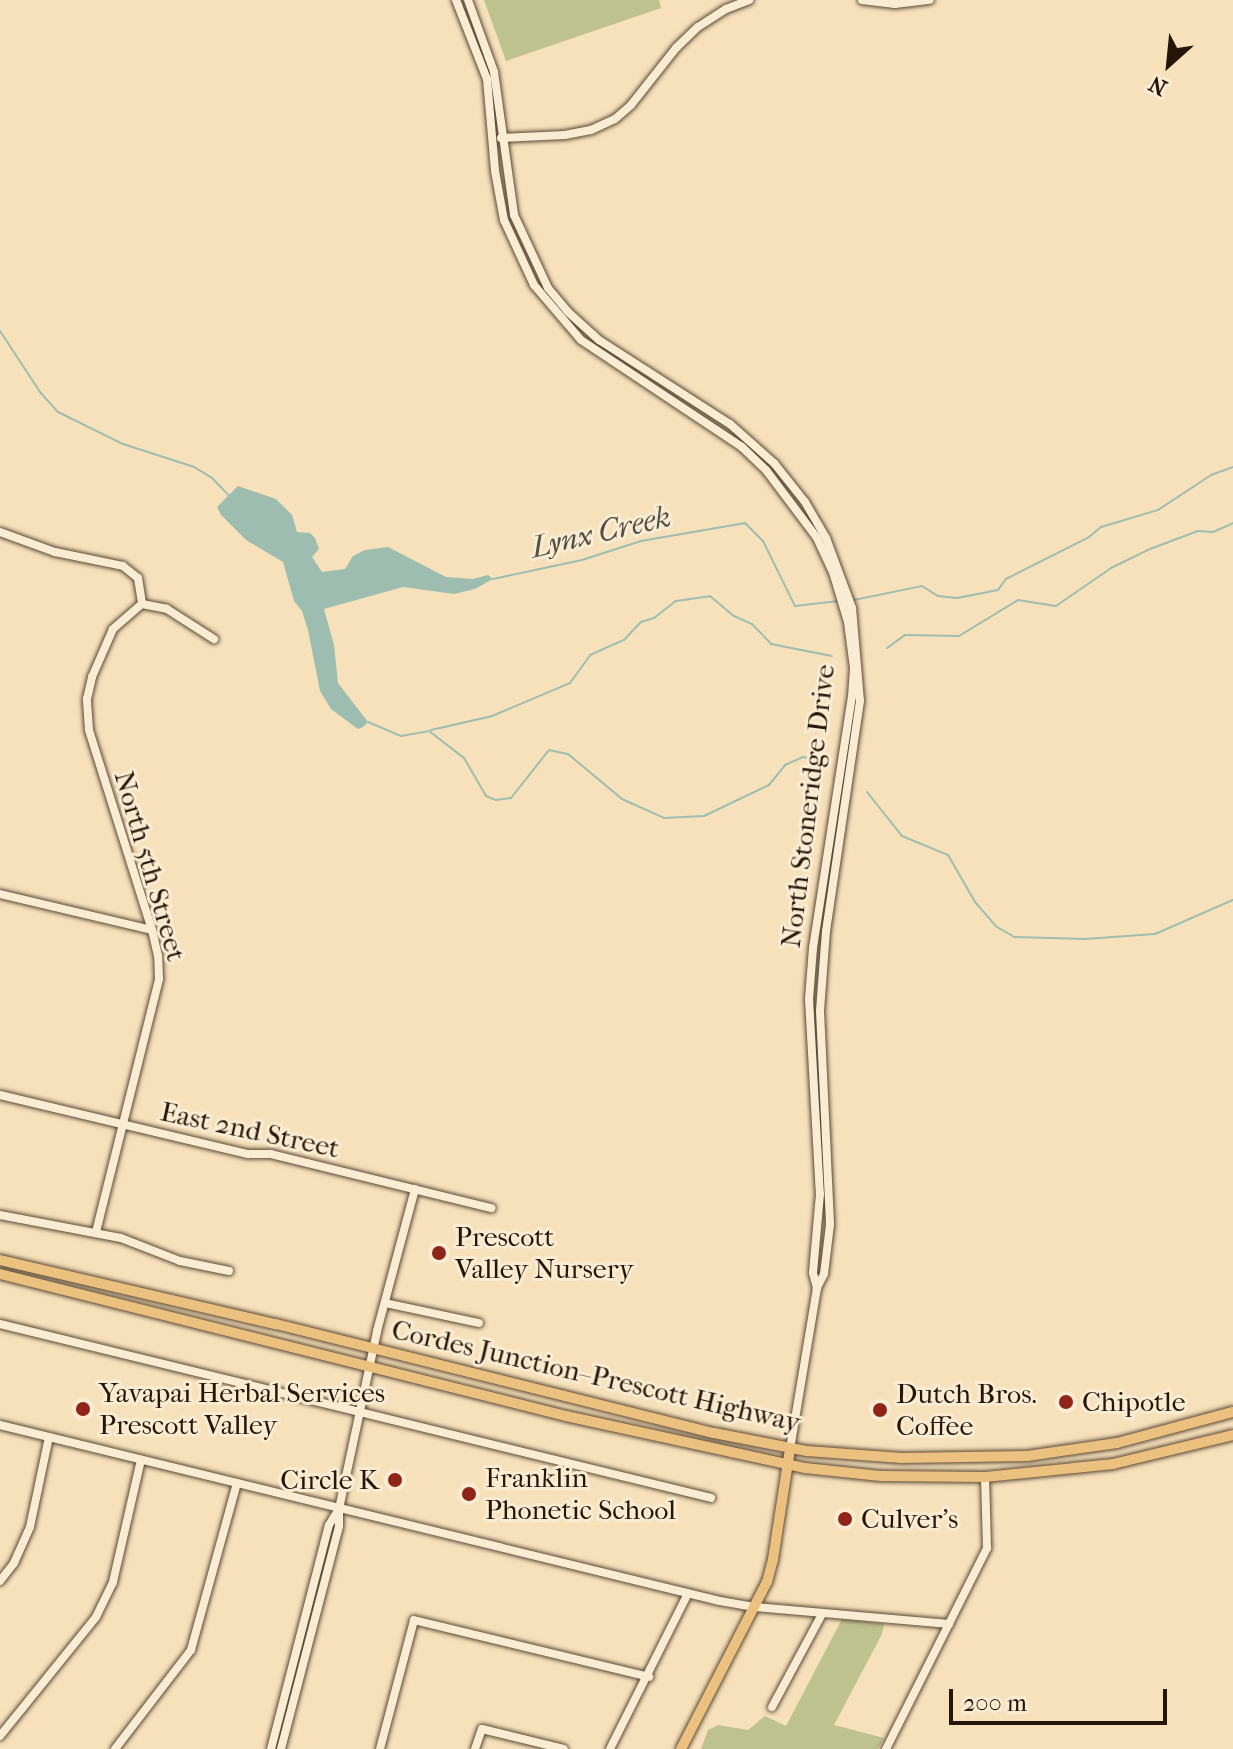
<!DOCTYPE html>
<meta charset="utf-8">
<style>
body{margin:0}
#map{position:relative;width:1233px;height:1749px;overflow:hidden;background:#f7e1bb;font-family:"IM FELL French Canon",serif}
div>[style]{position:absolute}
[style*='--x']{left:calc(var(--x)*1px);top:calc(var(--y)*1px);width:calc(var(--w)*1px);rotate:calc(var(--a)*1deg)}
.green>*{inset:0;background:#bec28f}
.water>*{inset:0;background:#9dbdb1}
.stream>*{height:2px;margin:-1px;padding:0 1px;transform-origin:1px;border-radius:1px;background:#9dbdb1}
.roads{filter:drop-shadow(0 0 2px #5a4936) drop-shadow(0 0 2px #5a4936)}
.minor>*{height:8px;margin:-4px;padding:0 4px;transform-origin:4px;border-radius:4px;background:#faecd3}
.major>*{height:10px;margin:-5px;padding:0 5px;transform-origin:5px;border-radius:5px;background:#ecc07e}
.dots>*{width:22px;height:22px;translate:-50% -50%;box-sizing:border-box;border:4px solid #faecd3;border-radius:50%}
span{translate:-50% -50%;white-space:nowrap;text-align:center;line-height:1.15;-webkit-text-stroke:6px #faecd3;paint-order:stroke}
.street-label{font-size:28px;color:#26160a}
.poi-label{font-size:28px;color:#26160a}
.left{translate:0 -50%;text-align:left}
.right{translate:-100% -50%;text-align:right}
.water-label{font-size:30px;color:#505044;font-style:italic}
.north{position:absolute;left:1129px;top:24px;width:80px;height:80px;-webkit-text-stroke:6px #faecd3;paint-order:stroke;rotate:207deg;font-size:22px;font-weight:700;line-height:32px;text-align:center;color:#26160a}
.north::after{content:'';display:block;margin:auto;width:28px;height:36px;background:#26160a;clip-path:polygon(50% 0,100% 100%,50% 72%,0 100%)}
.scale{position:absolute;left:949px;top:1689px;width:218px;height:36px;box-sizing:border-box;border:4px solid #26160a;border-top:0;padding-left:10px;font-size:24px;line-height:28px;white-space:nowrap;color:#26160a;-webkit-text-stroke:6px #faecd3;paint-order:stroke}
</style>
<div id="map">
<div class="green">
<div style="clip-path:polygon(484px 0,659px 0,661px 8px,506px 61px)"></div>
<div style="clip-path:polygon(842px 1619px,884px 1624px,882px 1634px,834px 1725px,884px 1738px,878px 1749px,701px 1749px,708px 1730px,718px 1725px,748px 1730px,765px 1716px,786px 1726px)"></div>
</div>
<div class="water">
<div style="clip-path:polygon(238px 486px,276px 499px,292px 515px,297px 532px,310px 533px,315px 538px,319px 549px,312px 557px,322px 572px,345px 569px,353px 556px,365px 550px,388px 547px,446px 577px,473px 579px,488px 575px,493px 579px,475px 589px,454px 594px,403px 587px,324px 609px,334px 645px,338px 683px,368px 722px,363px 727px,358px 729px,331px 709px,320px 691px,308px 630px,302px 611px,294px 601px,283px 562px,246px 540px,221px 515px,217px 507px)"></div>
</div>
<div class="stream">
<div style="--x:0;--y:331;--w:73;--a:56.7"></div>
<div style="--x:40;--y:392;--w:27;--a:48"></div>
<div style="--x:58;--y:412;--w:72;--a:26.2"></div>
<div style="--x:123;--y:444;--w:75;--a:17.9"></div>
<div style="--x:194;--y:467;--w:21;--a:31"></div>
<div style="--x:212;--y:478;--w:28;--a:46"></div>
<div style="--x:493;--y:579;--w:91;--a:-12.1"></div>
<div style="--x:582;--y:560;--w:62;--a:-17.9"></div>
<div style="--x:641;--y:541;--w:106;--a:-9.8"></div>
<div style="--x:745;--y:523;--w:25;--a:45"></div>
<div style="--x:763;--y:541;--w:72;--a:63.8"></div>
<div style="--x:795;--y:606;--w:44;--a:-6.5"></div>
<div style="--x:854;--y:600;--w:69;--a:-11.6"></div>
<div style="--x:922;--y:586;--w:19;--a:32"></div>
<div style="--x:938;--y:596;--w:19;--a:6"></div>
<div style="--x:957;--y:598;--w:42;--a:-11"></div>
<div style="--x:998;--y:590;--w:14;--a:-54"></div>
<div style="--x:1006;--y:579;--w:93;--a:-26.8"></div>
<div style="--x:1089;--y:537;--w:16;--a:-40"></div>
<div style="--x:1101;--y:527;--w:59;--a:-16.6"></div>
<div style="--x:1158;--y:510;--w:64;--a:-33.4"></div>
<div style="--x:1211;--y:475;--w:23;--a:-20"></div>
<div style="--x:887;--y:648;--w:22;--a:-36"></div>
<div style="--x:905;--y:635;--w:54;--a:1.1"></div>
<div style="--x:959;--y:636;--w:69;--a:-31.4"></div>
<div style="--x:1018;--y:600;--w:38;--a:9"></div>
<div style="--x:1056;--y:606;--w:67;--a:-34.6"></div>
<div style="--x:1111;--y:568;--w:43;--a:-26"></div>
<div style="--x:1150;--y:549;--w:51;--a:-20.6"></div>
<div style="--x:1198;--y:531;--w:15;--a:4"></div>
<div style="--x:1213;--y:532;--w:22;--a:-24"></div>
<div style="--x:368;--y:722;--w:36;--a:23"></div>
<div style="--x:401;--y:736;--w:28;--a:-10"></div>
<div style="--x:429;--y:731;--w:44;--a:37.6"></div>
<div style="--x:464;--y:758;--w:44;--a:59.9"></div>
<div style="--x:486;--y:796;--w:11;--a:22"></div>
<div style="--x:496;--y:800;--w:15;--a:-8"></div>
<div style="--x:511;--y:798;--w:61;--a:-51.6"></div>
<div style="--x:549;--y:750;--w:19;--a:12"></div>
<div style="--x:568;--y:754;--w:70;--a:39.8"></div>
<div style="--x:622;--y:799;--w:46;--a:24.3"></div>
<div style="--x:664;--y:818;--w:40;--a:-2.9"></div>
<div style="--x:704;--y:816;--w:72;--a:-25.5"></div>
<div style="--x:769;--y:785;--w:26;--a:-51"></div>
<div style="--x:785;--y:765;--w:20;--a:-24"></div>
<div style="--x:803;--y:757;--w:25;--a:12"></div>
<div style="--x:431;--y:730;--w:63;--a:-12.9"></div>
<div style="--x:492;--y:716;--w:85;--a:-22.9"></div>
<div style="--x:570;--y:683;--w:34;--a:-54"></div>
<div style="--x:590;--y:655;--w:37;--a:-24"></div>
<div style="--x:624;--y:640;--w:25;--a:-47"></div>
<div style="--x:641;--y:622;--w:14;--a:-17"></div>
<div style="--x:654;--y:618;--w:28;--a:-38"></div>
<div style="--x:676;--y:601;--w:34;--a:-8"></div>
<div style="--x:710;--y:596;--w:31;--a:40"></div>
<div style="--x:734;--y:616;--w:20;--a:24"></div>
<div style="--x:752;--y:624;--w:28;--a:46"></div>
<div style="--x:771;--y:644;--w:62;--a:11.1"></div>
<div style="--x:867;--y:792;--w:56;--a:51.5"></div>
<div style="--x:902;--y:836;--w:50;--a:22.4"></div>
<div style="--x:948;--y:855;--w:54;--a:60.1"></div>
<div style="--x:975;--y:902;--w:33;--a:49"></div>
<div style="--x:997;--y:927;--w:20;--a:30"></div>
<div style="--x:1014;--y:937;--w:71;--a:1.6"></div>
<div style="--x:1085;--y:939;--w:70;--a:-4.1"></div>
<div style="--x:1155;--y:934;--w:85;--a:-23.6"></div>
</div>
<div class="roads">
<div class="minor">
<div style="--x:456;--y:0;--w:85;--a:68.6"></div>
<div style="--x:487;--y:79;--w:92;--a:85"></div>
<div style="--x:495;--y:171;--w:50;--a:79.6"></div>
<div style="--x:504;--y:220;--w:72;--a:65.2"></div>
<div style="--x:534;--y:285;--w:72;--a:49.5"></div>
<div style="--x:581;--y:340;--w:193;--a:33.6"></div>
<div style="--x:742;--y:447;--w:33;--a:44"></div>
<div style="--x:766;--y:470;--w:85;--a:53.1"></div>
<div style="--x:817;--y:538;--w:38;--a:65"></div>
<div style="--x:833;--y:572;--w:52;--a:73.3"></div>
<div style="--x:848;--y:622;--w:46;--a:82.6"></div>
<div style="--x:854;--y:668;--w:28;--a:94"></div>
<div style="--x:852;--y:696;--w:255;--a:98.8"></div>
<div style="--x:813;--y:948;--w:51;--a:94.5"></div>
<div style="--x:809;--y:999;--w:195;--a:86.8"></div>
<div style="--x:820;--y:1194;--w:79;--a:95.1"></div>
<div style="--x:813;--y:1273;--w:16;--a:75"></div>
<div style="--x:468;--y:0;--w:77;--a:70.1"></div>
<div style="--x:494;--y:72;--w:144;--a:82"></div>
<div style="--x:514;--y:215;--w:81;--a:65"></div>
<div style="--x:548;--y:288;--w:31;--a:50"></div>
<div style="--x:568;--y:312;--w:42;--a:42.1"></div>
<div style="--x:599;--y:340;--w:156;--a:32.7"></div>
<div style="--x:730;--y:424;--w:59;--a:41.6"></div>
<div style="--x:774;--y:463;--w:50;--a:51.5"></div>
<div style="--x:805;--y:502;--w:42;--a:59.7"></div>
<div style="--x:826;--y:538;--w:75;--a:69.6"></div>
<div style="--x:852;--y:608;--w:93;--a:85.1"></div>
<div style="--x:860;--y:701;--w:232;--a:98.4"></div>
<div style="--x:826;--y:931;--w:80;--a:94.3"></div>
<div style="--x:820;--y:1011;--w:214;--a:87.3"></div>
<div style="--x:830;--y:1225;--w:49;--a:97"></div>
<div style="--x:824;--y:1274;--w:16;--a:117"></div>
<div style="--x:817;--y:1288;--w:163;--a:99.5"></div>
<div style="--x:862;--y:0;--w:33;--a:7"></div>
<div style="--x:895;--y:4;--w:35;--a:-7"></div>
<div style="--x:501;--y:138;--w:64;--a:-2.7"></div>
<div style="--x:565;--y:135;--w:26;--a:-11"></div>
<div style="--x:591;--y:130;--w:26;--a:-25"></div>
<div style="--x:615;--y:119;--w:21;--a:-41"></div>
<div style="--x:631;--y:105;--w:73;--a:-51.7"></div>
<div style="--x:676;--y:48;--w:30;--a:-44"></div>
<div style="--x:698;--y:27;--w:33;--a:-33"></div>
<div style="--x:726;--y:9;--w:25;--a:-21"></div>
<div style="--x:0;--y:532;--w:59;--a:20"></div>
<div style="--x:55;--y:552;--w:69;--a:11.6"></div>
<div style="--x:123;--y:566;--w:19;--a:39"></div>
<div style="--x:138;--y:578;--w:26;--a:81"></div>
<div style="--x:0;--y:894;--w:156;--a:13.3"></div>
<div style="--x:0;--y:1095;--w:255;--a:13.4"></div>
<div style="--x:248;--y:1154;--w:23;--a:0"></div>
<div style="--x:271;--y:1154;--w:227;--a:13.8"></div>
<div style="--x:0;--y:1215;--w:123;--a:10.8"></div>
<div style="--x:121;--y:1238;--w:63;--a:21.3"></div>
<div style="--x:180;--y:1261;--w:50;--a:11.5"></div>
<div style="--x:96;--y:1232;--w:261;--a:-76"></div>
<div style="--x:159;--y:979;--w:23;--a:-92"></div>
<div style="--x:158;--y:956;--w:27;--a:-103"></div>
<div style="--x:152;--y:930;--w:210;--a:-107.5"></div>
<div style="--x:89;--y:730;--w:31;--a:-94"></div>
<div style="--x:87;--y:699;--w:23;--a:-77"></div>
<div style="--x:92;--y:677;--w:52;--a:-66.4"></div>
<div style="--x:113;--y:629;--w:38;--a:-41"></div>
<div style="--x:142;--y:604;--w:25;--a:11"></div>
<div style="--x:167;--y:609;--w:56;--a:32.6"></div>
<div style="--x:385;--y:1303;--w:96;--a:12"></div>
<div style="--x:0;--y:1324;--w:732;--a:13.75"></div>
<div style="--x:0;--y:1425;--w:741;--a:13.74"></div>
<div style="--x:720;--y:1601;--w:36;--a:10"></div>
<div style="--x:755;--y:1607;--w:195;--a:5"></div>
<div style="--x:0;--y:1581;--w:23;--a:-52"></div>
<div style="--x:14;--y:1563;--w:39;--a:-66"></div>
<div style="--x:30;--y:1527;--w:92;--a:-78.1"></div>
<div style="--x:772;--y:1707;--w:106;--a:-61.7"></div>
<div style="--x:0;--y:1736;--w:153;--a:-51.1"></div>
<div style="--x:96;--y:1617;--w:39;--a:-64"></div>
<div style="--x:113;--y:1582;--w:125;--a:-77.1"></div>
<div style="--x:115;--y:1749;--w:125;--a:-52.5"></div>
<div style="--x:191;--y:1650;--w:173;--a:-74.6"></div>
<div style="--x:271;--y:1749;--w:231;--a:-75.5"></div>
<div style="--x:329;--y:1525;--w:19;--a:-58"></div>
<div style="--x:281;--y:1749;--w:230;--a:-75.4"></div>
<div style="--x:339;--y:1526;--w:17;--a:-90"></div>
<div style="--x:339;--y:1509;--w:182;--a:-77.9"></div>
<div style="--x:377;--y:1331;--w:147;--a:-75"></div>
<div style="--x:380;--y:1749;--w:133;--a:-75.2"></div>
<div style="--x:414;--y:1620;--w:242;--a:13.6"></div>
<div style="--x:475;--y:1749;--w:21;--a:-71"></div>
<div style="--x:482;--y:1729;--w:84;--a:13.7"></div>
<div style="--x:610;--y:1749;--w:174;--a:-63.4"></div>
<div style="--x:886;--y:1749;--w:225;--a:-63.3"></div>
<div style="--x:987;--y:1548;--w:71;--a:-91.6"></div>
</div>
<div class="major">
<div style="--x:0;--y:1260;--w:283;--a:13.1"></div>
<div style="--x:276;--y:1324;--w:451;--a:14"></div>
<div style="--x:714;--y:1433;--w:95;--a:11"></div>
<div style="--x:807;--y:1451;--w:95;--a:4.2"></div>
<div style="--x:902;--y:1458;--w:125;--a:-0.9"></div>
<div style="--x:1027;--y:1456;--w:91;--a:-8.2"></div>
<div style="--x:1117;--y:1443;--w:120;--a:-15"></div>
<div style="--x:0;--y:1274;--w:584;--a:14.08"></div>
<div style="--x:566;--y:1416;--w:245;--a:12.3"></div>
<div style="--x:805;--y:1468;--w:76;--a:6"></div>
<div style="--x:881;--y:1476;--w:104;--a:0.6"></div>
<div style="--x:985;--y:1477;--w:129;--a:-5.8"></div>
<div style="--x:1113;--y:1464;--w:123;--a:-13.6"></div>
<div style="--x:681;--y:1749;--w:188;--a:-62.8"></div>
<div style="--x:767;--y:1582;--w:24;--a:-75"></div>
<div style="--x:773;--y:1559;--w:111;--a:-81.2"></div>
</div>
</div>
<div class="dots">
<div style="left:439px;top:1253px;background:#8f2418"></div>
<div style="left:1066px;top:1402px;background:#8f2418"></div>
<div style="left:83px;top:1409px;background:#8f2418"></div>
<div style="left:880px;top:1410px;background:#8f2418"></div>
<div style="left:395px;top:1480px;background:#8f2418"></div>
<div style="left:469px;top:1494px;background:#8f2418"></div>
<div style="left:845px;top:1519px;background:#8f2418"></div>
</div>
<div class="street-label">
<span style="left:808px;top:806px;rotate:-83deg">North Stoneridge Drive</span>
<span style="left:150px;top:866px;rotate:74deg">North 5th Street</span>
<span style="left:250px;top:1130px;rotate:12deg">East 2nd Street</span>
<span style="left:596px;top:1376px;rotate:13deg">Cordes Junction–Prescott Highway</span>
</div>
<div class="poi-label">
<span class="left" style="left:455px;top:1253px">Prescott<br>Valley Nursery</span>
<span class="left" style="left:99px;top:1409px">Yavapai Herbal Services<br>Prescott Valley</span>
<span class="left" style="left:896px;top:1410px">Dutch Bros.<br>Coffee</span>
<span class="left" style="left:1082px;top:1402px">Chipotle</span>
<span class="left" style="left:485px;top:1494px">Franklin<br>Phonetic School</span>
<span class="right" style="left:379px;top:1480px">Circle K</span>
<span class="left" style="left:861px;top:1519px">Culver's</span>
</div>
<div class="water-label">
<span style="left:601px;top:533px;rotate:-13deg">Lynx Creek</span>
</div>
<div class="north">N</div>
<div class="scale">200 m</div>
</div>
